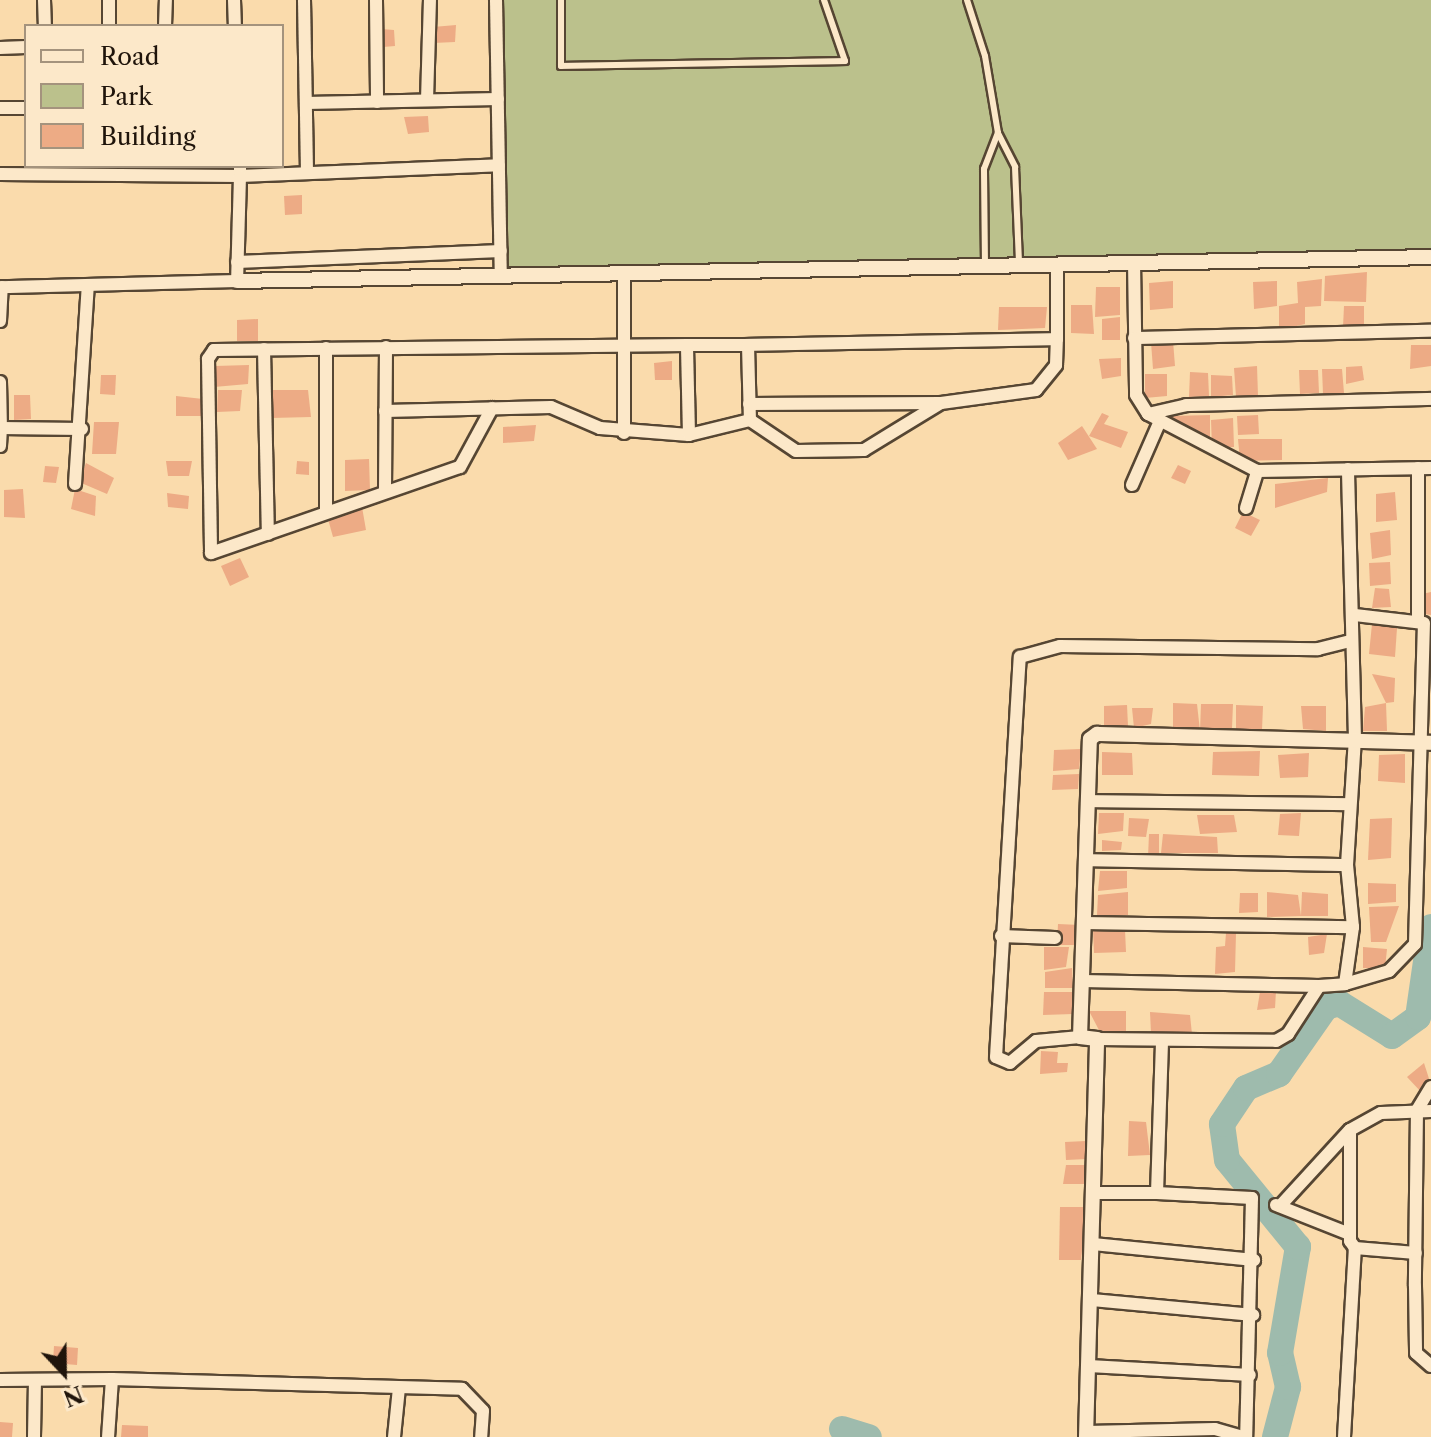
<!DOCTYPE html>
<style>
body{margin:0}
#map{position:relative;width:1431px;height:1437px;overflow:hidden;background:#fadbac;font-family:"Libre Caslon Text",serif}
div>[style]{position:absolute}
.green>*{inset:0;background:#bbc18c}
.river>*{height:26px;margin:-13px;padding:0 13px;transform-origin:13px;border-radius:13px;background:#9ebbad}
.building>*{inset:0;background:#edab85}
.roads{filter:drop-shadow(2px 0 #564633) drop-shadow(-2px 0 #564633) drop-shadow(0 2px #564633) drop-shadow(0 -2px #564633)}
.service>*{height:6px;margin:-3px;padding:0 3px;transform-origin:3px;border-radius:3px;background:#fce8c9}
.minor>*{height:12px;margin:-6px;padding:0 6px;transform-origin:6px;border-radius:6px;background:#fce8c9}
.tertiary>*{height:14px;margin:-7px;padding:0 7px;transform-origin:7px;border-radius:7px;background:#fce8c9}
span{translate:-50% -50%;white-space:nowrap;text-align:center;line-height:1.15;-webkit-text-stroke:6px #fce8c9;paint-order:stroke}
.legend{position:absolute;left:24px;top:24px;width:260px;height:144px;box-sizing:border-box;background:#fce8c9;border:2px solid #a4937d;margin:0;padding:10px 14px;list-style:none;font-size:24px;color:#1f140b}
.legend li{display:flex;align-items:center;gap:16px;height:40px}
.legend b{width:40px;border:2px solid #a4937d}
.north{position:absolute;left:24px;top:1333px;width:80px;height:80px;-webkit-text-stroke:6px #fce8c9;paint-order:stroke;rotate:158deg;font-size:22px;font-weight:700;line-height:32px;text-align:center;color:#1f140b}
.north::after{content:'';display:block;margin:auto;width:28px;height:36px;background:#1f140b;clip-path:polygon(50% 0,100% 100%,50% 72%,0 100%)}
</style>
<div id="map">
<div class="green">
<div style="clip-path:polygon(503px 0,1431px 0,1431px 252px,509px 270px)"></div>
</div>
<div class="river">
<div style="left:842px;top:1429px;width:28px;rotate:17deg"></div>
<div style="left:1275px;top:1437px;width:52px;rotate:-75.4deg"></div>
<div style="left:1288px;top:1387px;width:35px;rotate:-103deg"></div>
<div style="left:1280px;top:1353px;width:108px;rotate:-80.4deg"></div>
<div style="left:1298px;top:1247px;width:112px;rotate:-129.2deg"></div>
<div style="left:1227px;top:1160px;width:36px;rotate:-98deg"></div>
<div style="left:1222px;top:1124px;width:43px;rotate:-56.3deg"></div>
<div style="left:1246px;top:1088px;width:36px;rotate:-23deg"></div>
<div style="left:1279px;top:1074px;width:82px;rotate:-55deg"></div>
<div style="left:1326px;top:1007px;width:14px;rotate:-17deg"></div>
<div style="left:1339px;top:1003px;width:62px;rotate:31.9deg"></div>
<div style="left:1392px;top:1036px;width:32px;rotate:-36deg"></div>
<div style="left:1418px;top:1017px;width:91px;rotate:-81.8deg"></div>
</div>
<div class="building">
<div style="clip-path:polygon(456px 25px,455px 42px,433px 43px,433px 27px)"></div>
<div style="clip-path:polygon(381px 29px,394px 30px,395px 46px,383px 47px)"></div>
<div style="clip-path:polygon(428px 116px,429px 132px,408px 134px,404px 117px)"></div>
<div style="clip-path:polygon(302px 195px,302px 214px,285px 215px,284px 196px)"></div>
<div style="clip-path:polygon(1367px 272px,1366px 302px,1324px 301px,1325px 276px)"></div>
<div style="clip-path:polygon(1322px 279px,1321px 306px,1305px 307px,1305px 324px,1279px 330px,1279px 306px,1298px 303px,1297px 282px)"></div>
<div style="clip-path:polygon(1173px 281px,1173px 308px,1150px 310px,1149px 283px)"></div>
<div style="clip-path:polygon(1277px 281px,1277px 306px,1254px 309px,1253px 282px)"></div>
<div style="clip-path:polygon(1096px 287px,1120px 287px,1120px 315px,1095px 317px)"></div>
<div style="clip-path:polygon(1071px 305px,1092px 305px,1094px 334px,1071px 333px)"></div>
<div style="clip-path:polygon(1344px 306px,1364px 306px,1364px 325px,1343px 327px)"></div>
<div style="clip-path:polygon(999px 307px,1047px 307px,1045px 328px,998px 330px)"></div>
<div style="clip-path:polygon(1120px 317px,1120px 340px,1102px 340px,1102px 319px)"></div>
<div style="clip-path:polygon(258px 319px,258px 341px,237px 341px,237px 320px)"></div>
<div style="clip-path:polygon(1173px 341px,1175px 366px,1153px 369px,1151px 342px)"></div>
<div style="clip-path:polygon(1411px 345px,1431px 345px,1431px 366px,1410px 369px)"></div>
<div style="clip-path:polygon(1121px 358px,1121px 376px,1102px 379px,1099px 359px)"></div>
<div style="clip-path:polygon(672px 361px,672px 380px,655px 380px,654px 363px)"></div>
<div style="clip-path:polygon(249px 365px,248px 384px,214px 387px,215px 366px)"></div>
<div style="clip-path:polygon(1257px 366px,1258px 396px,1236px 397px,1234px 368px)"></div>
<div style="clip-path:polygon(1362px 366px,1364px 380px,1346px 384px,1346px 367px)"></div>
<div style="clip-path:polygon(1322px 369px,1342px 369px,1344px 393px,1323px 394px)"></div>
<div style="clip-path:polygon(1299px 370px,1318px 370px,1319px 393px,1300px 394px)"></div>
<div style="clip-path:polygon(1190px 372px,1208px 373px,1209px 396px,1189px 397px)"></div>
<div style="clip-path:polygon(1145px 374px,1167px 374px,1167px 396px,1145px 398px)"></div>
<div style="clip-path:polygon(101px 375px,116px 375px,115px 395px,100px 394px)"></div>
<div style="clip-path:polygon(1211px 375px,1232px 376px,1233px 395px,1211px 397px)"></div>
<div style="clip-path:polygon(218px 390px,242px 390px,240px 411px,217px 412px)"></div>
<div style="clip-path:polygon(269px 390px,308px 390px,311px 417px,271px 418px)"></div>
<div style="clip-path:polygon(14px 395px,30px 395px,31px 419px,14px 420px)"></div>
<div style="clip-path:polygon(176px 396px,203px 399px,204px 416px,176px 416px)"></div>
<div style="clip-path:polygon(1102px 413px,1109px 416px,1104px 424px,1128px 432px,1121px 448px,1089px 436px)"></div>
<div style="clip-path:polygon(1210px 415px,1210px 441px,1173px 427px,1172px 416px)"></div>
<div style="clip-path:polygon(1258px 415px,1259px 434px,1238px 435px,1237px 416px)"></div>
<div style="clip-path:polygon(1233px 418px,1234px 447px,1212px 447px,1211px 420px)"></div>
<div style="clip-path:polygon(94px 422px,119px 422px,116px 454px,92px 454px)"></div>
<div style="clip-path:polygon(536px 425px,534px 441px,503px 443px,503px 427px)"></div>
<div style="clip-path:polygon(1082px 426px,1097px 449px,1068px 460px,1058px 443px)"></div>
<div style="clip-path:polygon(1238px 439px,1282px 439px,1282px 460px,1240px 461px)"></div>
<div style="clip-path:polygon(369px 459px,370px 490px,345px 491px,345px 460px)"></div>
<div style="clip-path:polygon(166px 461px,192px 461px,189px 476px,168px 476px)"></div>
<div style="clip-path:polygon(297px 461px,309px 462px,309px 475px,296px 474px)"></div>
<div style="clip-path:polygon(86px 463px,114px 478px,107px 494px,79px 482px)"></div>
<div style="clip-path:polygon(1178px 465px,1191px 471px,1185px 484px,1171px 478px)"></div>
<div style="clip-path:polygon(45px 466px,59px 467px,56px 483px,43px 482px)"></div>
<div style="clip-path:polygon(1328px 478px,1327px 492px,1275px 508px,1275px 484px)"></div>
<div style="clip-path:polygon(23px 489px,25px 518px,4px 517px,4px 490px)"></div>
<div style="clip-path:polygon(75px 489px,96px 496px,95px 516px,71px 509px)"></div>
<div style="clip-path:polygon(1395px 492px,1397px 520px,1376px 522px,1376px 494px)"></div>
<div style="clip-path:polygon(167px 493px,189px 496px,188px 509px,168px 507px)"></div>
<div style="clip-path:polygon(362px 507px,366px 530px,333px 537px,328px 519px)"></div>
<div style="clip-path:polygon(1243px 512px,1260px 520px,1251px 536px,1235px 528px)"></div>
<div style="clip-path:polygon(1390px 530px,1391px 555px,1372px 559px,1370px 533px)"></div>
<div style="clip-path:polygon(240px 558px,249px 577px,230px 586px,221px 566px)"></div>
<div style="clip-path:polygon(1390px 562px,1391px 584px,1370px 586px,1369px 563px)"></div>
<div style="clip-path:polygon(1375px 588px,1389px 589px,1391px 607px,1372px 608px)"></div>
<div style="clip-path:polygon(1431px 592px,1431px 615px,1425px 614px,1422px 594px)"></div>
<div style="clip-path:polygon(1372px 624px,1397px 628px,1395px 657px,1369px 654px)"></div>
<div style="clip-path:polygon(1372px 674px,1395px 678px,1394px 702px,1386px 703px)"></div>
<div style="clip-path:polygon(1173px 703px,1197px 704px,1200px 731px,1173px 731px)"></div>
<div style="clip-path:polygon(1386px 703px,1387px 731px,1363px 731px,1365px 707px)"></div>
<div style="clip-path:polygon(1201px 704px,1233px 704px,1232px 728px,1200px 731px)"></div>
<div style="clip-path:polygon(1127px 705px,1128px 726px,1104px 726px,1104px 706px)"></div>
<div style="clip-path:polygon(1236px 705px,1263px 706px,1262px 730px,1236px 731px)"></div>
<div style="clip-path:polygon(1301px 706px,1326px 706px,1326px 731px,1303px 729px)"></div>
<div style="clip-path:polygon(1132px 708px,1153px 708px,1151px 724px,1134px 728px)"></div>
<div style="clip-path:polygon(1081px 749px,1079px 769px,1053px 771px,1054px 750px)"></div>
<div style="clip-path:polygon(1260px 751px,1259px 776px,1212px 775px,1213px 752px)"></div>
<div style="clip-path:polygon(1102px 752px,1132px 753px,1133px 775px,1102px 775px)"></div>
<div style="clip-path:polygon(1309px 753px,1308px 777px,1280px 778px,1278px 755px)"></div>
<div style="clip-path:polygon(1405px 754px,1405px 783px,1378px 781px,1379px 755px)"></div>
<div style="clip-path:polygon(1079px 774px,1078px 789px,1052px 790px,1053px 775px)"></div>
<div style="clip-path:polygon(1099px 813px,1124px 813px,1123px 831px,1098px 834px)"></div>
<div style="clip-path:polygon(1301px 813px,1299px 836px,1278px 835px,1280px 814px)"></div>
<div style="clip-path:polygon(1197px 815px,1234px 815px,1237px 832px,1200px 834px)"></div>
<div style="clip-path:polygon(1129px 818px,1149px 819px,1146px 837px,1128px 836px)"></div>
<div style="clip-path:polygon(1392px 818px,1391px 858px,1368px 860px,1370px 819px)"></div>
<div style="clip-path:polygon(1149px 834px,1159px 834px,1159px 856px,1148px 857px)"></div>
<div style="clip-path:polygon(1163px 834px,1217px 837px,1218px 853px,1161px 853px)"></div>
<div style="clip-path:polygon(1102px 840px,1122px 842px,1121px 850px,1102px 851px)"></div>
<div style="clip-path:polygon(1100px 871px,1127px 871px,1127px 888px,1098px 891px)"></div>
<div style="clip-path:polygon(1368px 883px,1396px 884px,1396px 902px,1368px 904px)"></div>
<div style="clip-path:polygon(1128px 892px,1128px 915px,1097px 915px,1098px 895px)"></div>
<div style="clip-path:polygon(1267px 892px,1298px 895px,1301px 916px,1267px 917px)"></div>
<div style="clip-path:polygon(1302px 892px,1328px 894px,1328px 916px,1301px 916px)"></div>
<div style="clip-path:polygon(1240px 893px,1258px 893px,1258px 912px,1239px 913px)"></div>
<div style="clip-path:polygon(1399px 906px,1386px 942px,1371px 942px,1369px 907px)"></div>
<div style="clip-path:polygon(1058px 924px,1080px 925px,1078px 945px,1057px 945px)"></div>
<div style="clip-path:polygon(1093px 929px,1125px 930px,1126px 952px,1094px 953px)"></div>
<div style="clip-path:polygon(1226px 933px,1236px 933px,1235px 972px,1215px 974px,1216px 947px,1225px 946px)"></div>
<div style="clip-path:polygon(1327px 934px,1324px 953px,1309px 955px,1308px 937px)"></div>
<div style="clip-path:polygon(1044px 947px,1069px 947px,1066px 967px,1044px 970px)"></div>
<div style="clip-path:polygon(1363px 947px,1387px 949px,1385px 968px,1363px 968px)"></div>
<div style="clip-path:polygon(1072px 968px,1073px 988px,1045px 988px,1045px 972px)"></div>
<div style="clip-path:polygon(1276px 991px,1275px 1008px,1257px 1010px,1260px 992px)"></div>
<div style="clip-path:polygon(1044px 992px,1073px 992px,1073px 1014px,1043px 1015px)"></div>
<div style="clip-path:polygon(1089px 1011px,1126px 1011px,1126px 1034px,1100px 1032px)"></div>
<div style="clip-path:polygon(1150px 1012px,1190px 1015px,1192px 1034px,1151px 1033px)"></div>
<div style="clip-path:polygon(1041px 1051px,1058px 1052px,1057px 1063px,1068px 1063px,1067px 1072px,1040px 1074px)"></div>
<div style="clip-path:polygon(1424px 1063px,1431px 1085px,1422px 1093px,1407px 1077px)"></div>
<div style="clip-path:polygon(1129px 1121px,1146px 1122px,1150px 1155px,1128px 1156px)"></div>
<div style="clip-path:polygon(1086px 1141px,1087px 1159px,1066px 1160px,1065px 1142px)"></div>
<div style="clip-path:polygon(1066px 1165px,1090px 1165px,1085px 1184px,1063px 1184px)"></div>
<div style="clip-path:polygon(1060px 1207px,1087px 1207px,1081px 1260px,1059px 1260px)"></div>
<div style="clip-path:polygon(54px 1346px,78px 1348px,77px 1365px,53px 1363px)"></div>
<div style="clip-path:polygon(0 1422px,13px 1423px,12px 1437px,0 1437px)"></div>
<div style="clip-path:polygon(122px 1425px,148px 1426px,148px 1437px,121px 1437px)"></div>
</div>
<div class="roads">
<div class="service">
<div style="left:561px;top:0;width:66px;rotate:90deg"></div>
<div style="left:561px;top:66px;width:284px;rotate:-1deg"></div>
<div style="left:845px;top:61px;width:65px;rotate:-109deg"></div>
<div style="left:967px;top:0;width:59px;rotate:72.2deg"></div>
<div style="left:985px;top:56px;width:78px;rotate:80.4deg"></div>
<div style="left:998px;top:133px;width:38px;rotate:63deg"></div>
<div style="left:1015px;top:167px;width:97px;rotate:87.6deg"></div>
<div style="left:985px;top:266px;width:97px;rotate:-90.6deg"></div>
<div style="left:984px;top:169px;width:39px;rotate:-69deg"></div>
</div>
<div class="minor">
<div style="left:44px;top:0;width:26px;rotate:88deg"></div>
<div style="left:109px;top:0;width:26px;rotate:90deg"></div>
<div style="left:234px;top:0;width:26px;rotate:88deg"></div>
<div style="left:304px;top:0;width:173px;rotate:89deg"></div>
<div style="left:376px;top:0;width:102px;rotate:89.4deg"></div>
<div style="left:496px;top:0;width:274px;rotate:89deg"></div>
<div style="left:165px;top:26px;width:26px;rotate:-88deg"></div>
<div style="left:0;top:48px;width:26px;rotate:-2deg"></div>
<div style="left:427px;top:100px;width:100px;rotate:-88.3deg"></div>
<div style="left:306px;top:103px;width:192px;rotate:-1.2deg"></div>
<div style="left:0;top:108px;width:26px"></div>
<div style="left:240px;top:166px;width:10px;rotate:90deg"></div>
<div style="left:240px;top:176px;width:259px;rotate:-2.4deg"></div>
<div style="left:0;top:174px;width:240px;rotate:0.5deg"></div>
<div style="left:240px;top:176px;width:105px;rotate:91.6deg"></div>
<div style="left:237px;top:281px;width:237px;rotate:178.5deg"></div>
<div style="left:237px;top:262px;width:264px;rotate:-2.4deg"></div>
<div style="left:1134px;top:262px;width:133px;rotate:89.1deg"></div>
<div style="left:1136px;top:395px;width:22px;rotate:58deg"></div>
<div style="left:1148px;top:414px;width:39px;rotate:-13deg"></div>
<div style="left:1186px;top:405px;width:245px;rotate:-1.4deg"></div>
<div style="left:624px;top:272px;width:161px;rotate:90deg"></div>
<div style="left:0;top:321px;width:34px;rotate:-87deg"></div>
<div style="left:1134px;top:338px;width:297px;rotate:-1.4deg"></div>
<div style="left:687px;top:345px;width:61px"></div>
<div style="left:748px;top:345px;width:75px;rotate:88.5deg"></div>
<div style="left:750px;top:420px;width:63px;rotate:166.2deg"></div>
<div style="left:748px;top:345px;width:309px;rotate:-1.1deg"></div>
<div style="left:1057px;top:339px;width:75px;rotate:-90deg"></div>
<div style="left:264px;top:349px;width:185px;rotate:88.8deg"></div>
<div style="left:0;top:382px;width:46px;rotate:88.8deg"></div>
<div style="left:1px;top:428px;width:81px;rotate:0.7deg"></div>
<div style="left:749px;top:404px;width:192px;rotate:-0.3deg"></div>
<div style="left:941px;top:403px;width:96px;rotate:-7.8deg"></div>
<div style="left:1036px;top:390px;width:32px;rotate:-51deg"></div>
<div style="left:1056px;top:365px;width:26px;rotate:-88deg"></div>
<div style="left:385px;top:411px;width:166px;rotate:-1.4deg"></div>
<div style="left:551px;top:407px;width:53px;rotate:23.2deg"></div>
<div style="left:600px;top:428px;width:89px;rotate:4.5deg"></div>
<div style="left:689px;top:435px;width:90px;rotate:-91.3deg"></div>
<div style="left:687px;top:345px;width:473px;rotate:179.4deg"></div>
<div style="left:214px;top:350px;width:11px;rotate:124deg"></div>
<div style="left:208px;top:359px;width:194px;rotate:89.1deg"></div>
<div style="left:211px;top:553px;width:263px;rotate:-19.1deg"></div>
<div style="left:460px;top:467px;width:67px;rotate:-61.5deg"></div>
<div style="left:1148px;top:414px;width:123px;rotate:27.6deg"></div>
<div style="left:1257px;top:471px;width:174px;rotate:-1deg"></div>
<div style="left:750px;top:420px;width:55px;rotate:34deg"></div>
<div style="left:796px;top:451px;width:68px;rotate:-0.8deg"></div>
<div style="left:864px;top:450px;width:88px;rotate:-31.5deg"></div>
<div style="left:0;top:446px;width:18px;rotate:-87deg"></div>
<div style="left:1418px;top:468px;width:154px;rotate:90deg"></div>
<div style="left:75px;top:484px;width:199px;rotate:-86.3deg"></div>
<div style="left:1132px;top:485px;width:70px;rotate:-66.4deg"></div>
<div style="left:385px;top:491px;width:144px;rotate:-89.6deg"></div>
<div style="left:1246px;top:508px;width:39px;rotate:-73deg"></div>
<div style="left:326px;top:511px;width:163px;rotate:-90deg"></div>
<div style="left:1355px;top:615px;width:69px;rotate:6.6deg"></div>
<div style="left:1087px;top:801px;width:261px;rotate:0.7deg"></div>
<div style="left:1085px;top:860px;width:262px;rotate:1.1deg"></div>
<div style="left:1084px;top:923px;width:269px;rotate:0.9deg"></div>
<div style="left:1001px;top:936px;width:54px;rotate:2.1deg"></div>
<div style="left:1083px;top:981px;width:236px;rotate:1.2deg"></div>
<div style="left:1345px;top:984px;width:46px;rotate:-16.5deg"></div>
<div style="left:1389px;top:971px;width:37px;rotate:-46deg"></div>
<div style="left:1415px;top:944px;width:321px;rotate:-88.4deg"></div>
<div style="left:1080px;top:1037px;width:44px;rotate:174.8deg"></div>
<div style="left:1036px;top:1041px;width:34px;rotate:140deg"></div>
<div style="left:1010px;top:1063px;width:15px;rotate:-157deg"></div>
<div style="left:996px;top:1057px;width:401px;rotate:-86.6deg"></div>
<div style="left:1020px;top:657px;width:41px;rotate:-15.4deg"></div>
<div style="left:1060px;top:646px;width:258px;rotate:0.7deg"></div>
<div style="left:1318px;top:649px;width:32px;rotate:-14deg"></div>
<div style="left:1097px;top:1039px;width:179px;rotate:0.6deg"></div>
<div style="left:1276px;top:1041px;width:14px;rotate:-30deg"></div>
<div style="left:1288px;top:1034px;width:57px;rotate:-57.1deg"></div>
<div style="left:1319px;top:986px;width:26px;rotate:-4deg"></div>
<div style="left:1345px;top:984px;width:58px;rotate:-82deg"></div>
<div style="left:1353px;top:927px;width:62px;rotate:-95.5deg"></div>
<div style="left:1347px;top:865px;width:126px;rotate:-86.4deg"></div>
<div style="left:1355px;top:739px;width:270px;rotate:-91.5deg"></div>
<div style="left:1431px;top:1087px;width:27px;rotate:121deg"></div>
<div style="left:1417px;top:1110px;width:176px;rotate:90.7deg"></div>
<div style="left:1415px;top:1286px;width:67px;rotate:89.1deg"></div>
<div style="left:1416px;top:1353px;width:20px;rotate:41deg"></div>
<div style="left:1350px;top:1130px;width:111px;rotate:90deg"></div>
<div style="left:1350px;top:1241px;width:9px;rotate:54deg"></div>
<div style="left:1355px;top:1248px;width:61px;rotate:4.7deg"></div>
<div style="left:1095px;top:1193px;width:62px"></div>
<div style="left:1157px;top:1193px;width:153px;rotate:-88.1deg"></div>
<div style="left:1157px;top:1193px;width:95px;rotate:3deg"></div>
<div style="left:1252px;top:1198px;width:239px;rotate:91.4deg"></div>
<div style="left:1276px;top:1205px;width:76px;rotate:21.5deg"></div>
<div style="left:1280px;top:1206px;width:103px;rotate:-47.4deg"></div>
<div style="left:1350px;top:1130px;width:35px;rotate:-29deg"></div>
<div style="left:1381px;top:1113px;width:50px;rotate:-2.3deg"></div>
<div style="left:1093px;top:1244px;width:162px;rotate:5.7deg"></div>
<div style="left:1092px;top:1300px;width:162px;rotate:5.3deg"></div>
<div style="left:1089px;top:1366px;width:161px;rotate:3.2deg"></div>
<div style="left:112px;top:1379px;width:350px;rotate:1.6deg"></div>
<div style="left:462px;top:1389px;width:30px;rotate:46deg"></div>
<div style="left:483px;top:1411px;width:26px;rotate:94deg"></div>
<div style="left:0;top:1380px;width:112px;rotate:-0.5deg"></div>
<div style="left:112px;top:1379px;width:58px;rotate:93.9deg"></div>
<div style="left:1087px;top:1432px;width:128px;rotate:-1.3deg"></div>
<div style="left:1215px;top:1429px;width:29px;rotate:16deg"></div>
<div style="left:34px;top:1437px;width:56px;rotate:-89deg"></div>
<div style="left:394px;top:1437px;width:49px;rotate:-84.2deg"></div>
<div style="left:1344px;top:1437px;width:189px;rotate:-86.7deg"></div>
</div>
<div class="tertiary">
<div style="left:237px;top:281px;width:1194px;rotate:-1.15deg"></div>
<div style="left:1086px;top:1437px;width:398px;rotate:-88.4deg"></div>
<div style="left:1097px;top:1039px;width:17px;rotate:-173deg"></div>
<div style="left:1080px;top:1037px;width:298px;rotate:-88.1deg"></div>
<div style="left:1090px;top:739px;width:9px;rotate:-36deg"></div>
<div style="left:1097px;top:734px;width:334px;rotate:1.5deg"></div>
</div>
</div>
<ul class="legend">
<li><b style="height:10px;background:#fce8c9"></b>Road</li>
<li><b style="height:22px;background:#bbc18c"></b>Park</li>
<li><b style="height:22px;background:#edab85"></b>Building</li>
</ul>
<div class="north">N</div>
</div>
